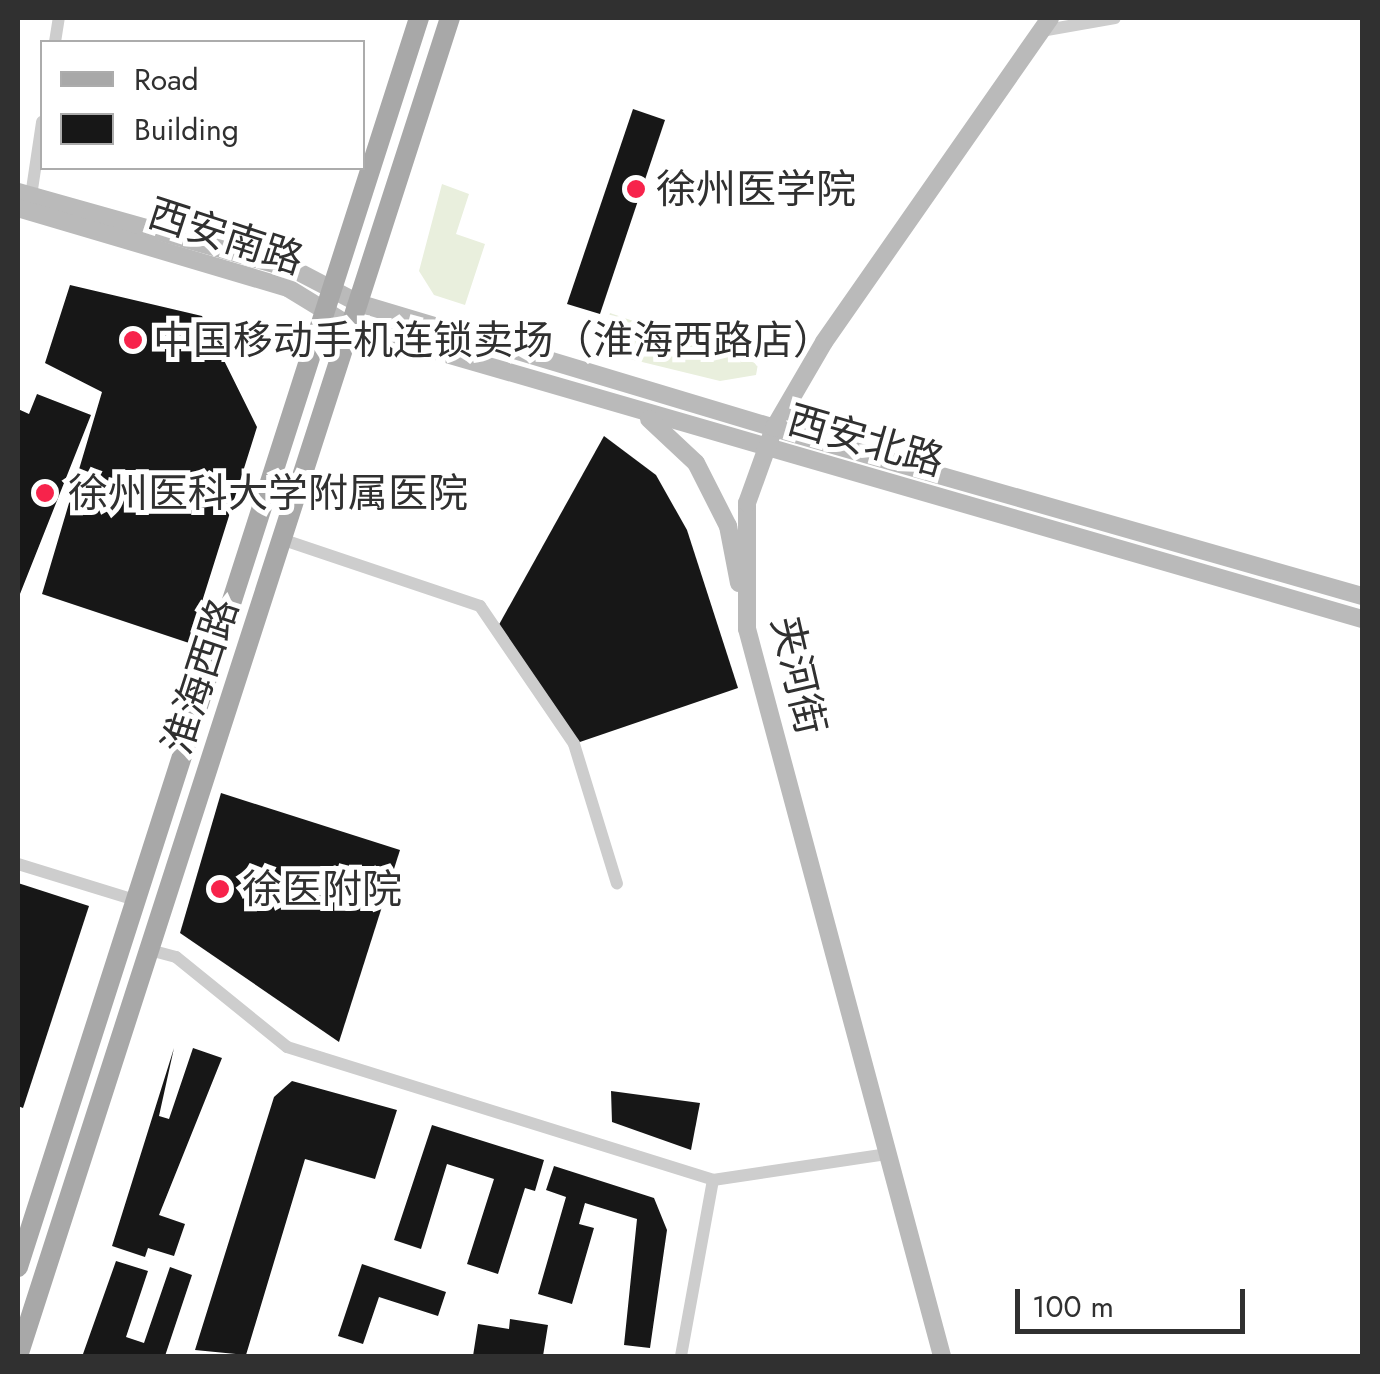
<!DOCTYPE html>
<meta charset="utf-8">
<style>
body{margin:0}
#map{position:relative;width:1380px;height:1374px;overflow:hidden;background:#fff;font-family:Jost,"Noto Sans SC",sans-serif}
div>[style]{position:absolute}
.green>*{inset:0;background:#e9efdd}
.building>*{inset:0;background:#171717}
.street>*{height:12px;margin:-6px;padding:0 6px;transform-origin:6px;border-radius:6px;background:#cdcdcd}
.secondary>*{height:18px;margin:-9px;padding:0 9px;transform-origin:9px;border-radius:9px;background:#bababa}
.primary>*{height:20px;margin:-10px;padding:0 10px;transform-origin:10px;border-radius:10px;background:#a8a8a8}
.dots>*{width:28px;height:28px;translate:-50% -50%;box-sizing:border-box;border:5px solid #fff;border-radius:50%}
span{translate:-50% -50%;white-space:nowrap;text-align:center;line-height:1.15;-webkit-text-stroke:10px #fff;paint-order:stroke}
.poi-label{font-size:40px;color:#303030}
.left{translate:0 -50%;text-align:left}
.street-label{font-size:40px;color:#303030}
.frame{position:absolute;inset:0;border:20px solid #303030;pointer-events:none}
.legend{position:absolute;left:40px;top:40px;width:325px;height:130px;box-sizing:border-box;background:#fff;border:2px solid #acacac;margin:0;padding:12px 18px;list-style:none;font-size:30px;color:#303030}
.legend li{display:flex;align-items:center;gap:20px;height:50px}
.legend b{width:50px;border:2px solid #acacac}
.scale{position:absolute;left:1015px;top:1289px;width:230px;height:45px;box-sizing:border-box;border:5px solid #303030;border-top:0;padding-left:12px;font-size:30px;line-height:35px;white-space:nowrap;color:#303030;-webkit-text-stroke:8px #fff;paint-order:stroke}
</style>
<div id="map">
<div class="green">
<div style="clip-path:polygon(442px 184px,469px 194px,456px 234px,485px 244px,465px 305px,434px 295px,419px 271px)"></div>
<div style="clip-path:polygon(610px 313px,758px 364px,756px 375px,720px 381px,597px 351px)"></div>
</div>
<div class="building">
<div style="clip-path:polygon(633px 109px,665px 120px,600px 314px,567px 304px)"></div>
<div style="clip-path:polygon(70px 285px,202px 316px,257px 427px,189px 643px,42px 594px,102px 392px,45px 363px)"></div>
<div style="clip-path:polygon(37px 394px,91px 415px,18px 599px,18px 409px,29px 414px)"></div>
<div style="clip-path:polygon(604px 436px,656px 475px,687px 530px,738px 688px,574px 744px,496px 630px)"></div>
<div style="clip-path:polygon(221px 793px,400px 850px,339px 1042px,180px 933px)"></div>
<div style="clip-path:polygon(18px 883px,89px 906px,23px 1108px,18px 1106px)"></div>
<div style="clip-path:polygon(174px 1048px,159px 1116px,169px 1119px,193px 1048px,222px 1058px,159px 1215px,185px 1224px,174px 1256px,148px 1248px,145px 1257px,112px 1246px)"></div>
<div style="clip-path:polygon(292px 1081px,397px 1110px,375px 1179px,305px 1159px,246px 1355px,195px 1350px,274px 1097px)"></div>
<div style="clip-path:polygon(611px 1091px,700px 1103px,691px 1150px,612px 1122px)"></div>
<div style="clip-path:polygon(432px 1125px,544px 1160px,535px 1191px,525px 1188px,498px 1274px,467px 1264px,494px 1179px,447px 1164px,421px 1249px,394px 1240px)"></div>
<div style="clip-path:polygon(554px 1166px,654px 1198px,667px 1230px,650px 1348px,624px 1345px,637px 1219px,585px 1203px,579px 1224px,594px 1228px,572px 1304px,538px 1294px,566px 1197px,546px 1190px)"></div>
<div style="clip-path:polygon(116px 1261px,148px 1271px,126px 1337px,144px 1343px,170px 1267px,192px 1275px,165px 1356px,83px 1354px)"></div>
<div style="clip-path:polygon(362px 1264px,446px 1292px,438px 1316px,379px 1297px,363px 1344px,338px 1336px)"></div>
<div style="clip-path:polygon(510px 1319px,548px 1325px,543px 1356px,473px 1356px,478px 1324px,509px 1329px)"></div>
</div>
<div class="street">
<div style="left:1041px;top:31px;width:75px;rotate:-10deg"></div>
<div style="left:55px;top:42px;width:24px;rotate:-81deg"></div>
<div style="left:31px;top:196px;width:75px;rotate:-81.5deg"></div>
<div style="left:281px;top:539px;width:210px;rotate:18.6deg"></div>
<div style="left:480px;top:606px;width:167px;rotate:55.7deg"></div>
<div style="left:574px;top:744px;width:146px;rotate:72.9deg"></div>
<div style="left:18px;top:864px;width:122px;rotate:17.1deg"></div>
<div style="left:146px;top:949px;width:31px;rotate:15deg"></div>
<div style="left:176px;top:957px;width:143px;rotate:39deg"></div>
<div style="left:287px;top:1047px;width:446px;rotate:17.3deg"></div>
<div style="left:713px;top:1180px;width:177px;rotate:-8.5deg"></div>
<div style="left:681px;top:1356px;width:179px;rotate:-79.7deg"></div>
</div>
<div class="secondary">
<div style="left:18px;top:192px;width:288px;rotate:15.7deg"></div>
<div style="left:295px;top:270px;width:71px;rotate:27.6deg"></div>
<div style="left:358px;top:303px;width:434px;rotate:16.7deg"></div>
<div style="left:774px;top:428px;width:612px;rotate:15.95deg"></div>
<div style="left:18px;top:208px;width:282px;rotate:16.5deg"></div>
<div style="left:288px;top:288px;width:73px;rotate:31.5deg"></div>
<div style="left:350px;top:326px;width:1054px;rotate:16.15deg"></div>
<div style="left:649px;top:419px;width:64px;rotate:43.1deg"></div>
<div style="left:696px;top:463px;width:71px;rotate:63.1deg"></div>
<div style="left:728px;top:526px;width:58px;rotate:79.1deg"></div>
<div style="left:942px;top:1356px;width:753px;rotate:-105.01deg"></div>
<div style="left:747px;top:629px;width:126px;rotate:-90deg"></div>
<div style="left:747px;top:503px;width:80px;rotate:-70.2deg"></div>
<div style="left:774px;top:428px;width:99px;rotate:-59.8deg"></div>
<div style="left:824px;top:342px;width:395px;rotate:-55.1deg"></div>
</div>
<div class="primary">
<div style="left:18px;top:1267px;width:1312px;rotate:-72.2deg"></div>
<div style="left:18px;top:1356px;width:1406px;rotate:-72.11deg"></div>
</div>
<div class="dots">
<div style="left:636px;top:189px;background:#f7234b"></div>
<div style="left:133px;top:340px;background:#f7234b"></div>
<div style="left:45px;top:493px;background:#f7234b"></div>
<div style="left:220px;top:889px;background:#f7234b"></div>
</div>
<div class="poi-label">
<span class="left" style="left:656px;top:189px">徐州医学院</span>
<span class="left" style="left:153px;top:340px">中国移动手机连锁卖场（淮海西路店）</span>
<span class="left" style="left:68px;top:493px">徐州医科大学附属医院</span>
<span class="left" style="left:242px;top:889px">徐医附院</span>
</div>
<div class="street-label">
<span style="left:226px;top:236px;rotate:18deg">西安南路</span>
<span style="left:866px;top:440px;rotate:16deg">西安北路</span>
<span style="left:799px;top:675px;rotate:77deg">夹河街</span>
<span style="left:200px;top:676px;rotate:-72deg">淮海西路</span>
</div>
<div class="frame"></div>
<ul class="legend">
<li><b style="height:12px;background:#a8a8a8"></b>Road</li>
<li><b style="height:28px;background:#171717"></b>Building</li>
</ul>
<div class="scale">100 m</div>
</div>
